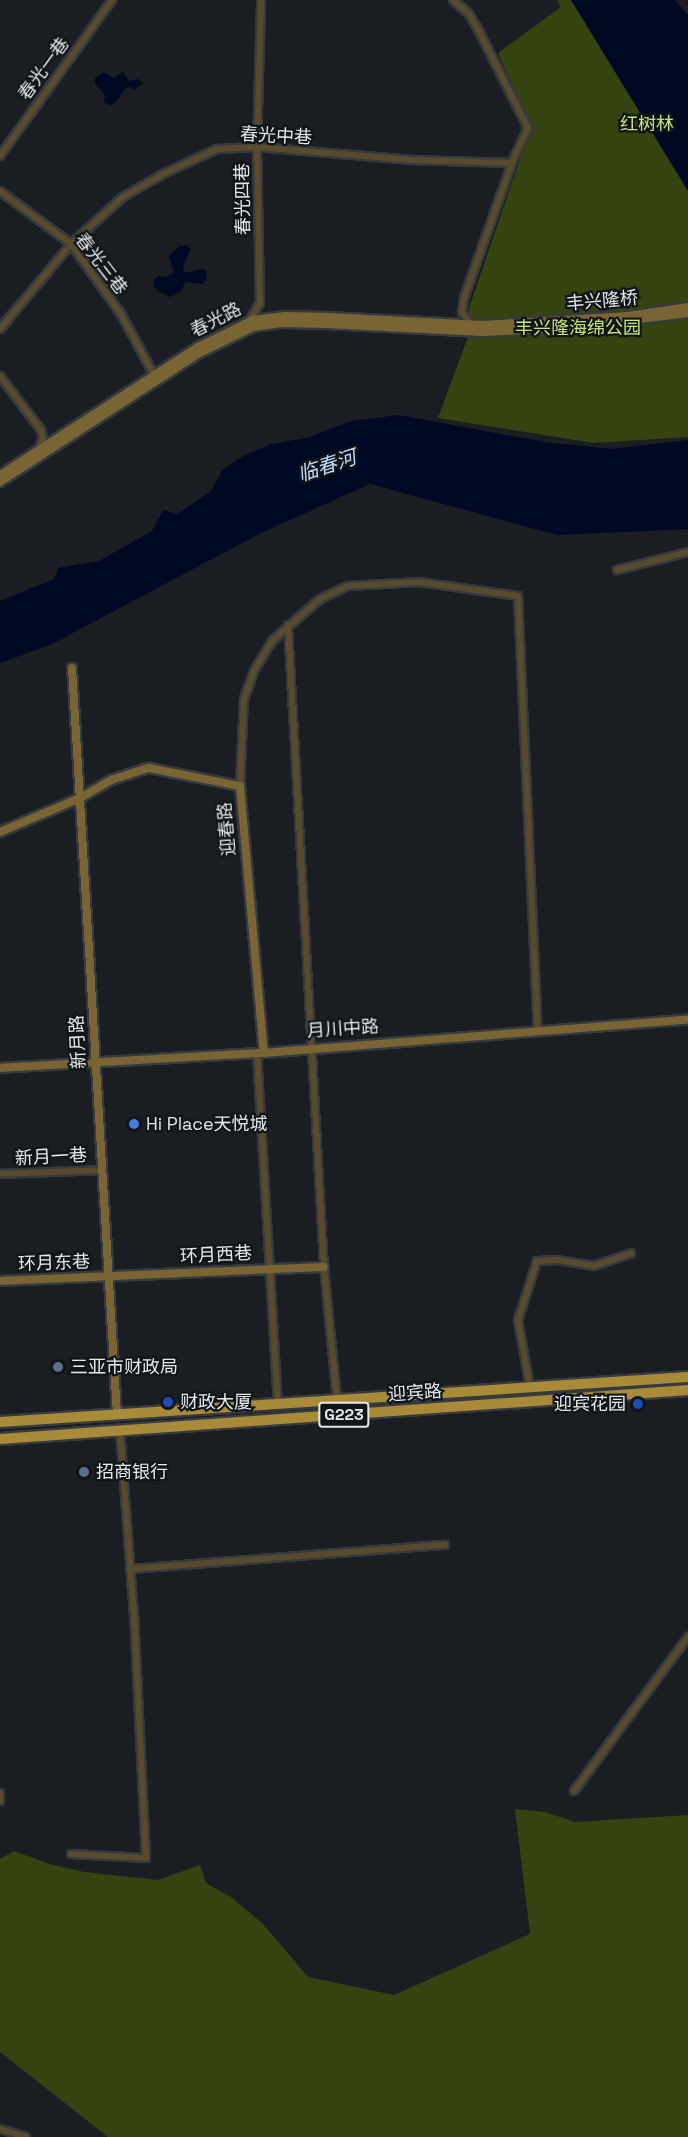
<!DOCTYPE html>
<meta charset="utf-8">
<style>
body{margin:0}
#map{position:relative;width:688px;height:2137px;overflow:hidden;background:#1a1e22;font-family:"Space Grotesk","Noto Sans SC",sans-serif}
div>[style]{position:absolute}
.green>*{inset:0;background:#354311}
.water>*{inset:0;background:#000823}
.roads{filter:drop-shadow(2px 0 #363a3e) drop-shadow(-2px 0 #363a3e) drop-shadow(0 2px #363a3e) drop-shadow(0 -2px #363a3e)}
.street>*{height:6px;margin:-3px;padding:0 3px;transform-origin:3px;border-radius:3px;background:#584b2d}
.secondary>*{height:8px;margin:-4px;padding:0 4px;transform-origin:4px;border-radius:4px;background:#786533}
.highway>*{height:10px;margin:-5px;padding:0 5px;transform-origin:5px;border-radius:5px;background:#a98a38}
.dots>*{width:16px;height:16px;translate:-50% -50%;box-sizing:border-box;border:3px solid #111519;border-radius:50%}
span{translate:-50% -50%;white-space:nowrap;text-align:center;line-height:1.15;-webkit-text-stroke:4.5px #111519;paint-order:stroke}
.shield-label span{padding:2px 4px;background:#111519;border:2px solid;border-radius:4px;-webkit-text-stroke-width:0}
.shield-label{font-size:16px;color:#e5e8eb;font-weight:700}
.street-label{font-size:18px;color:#e5e8eb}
.park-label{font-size:18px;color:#c4e57d}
.poi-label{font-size:18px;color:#e5e8eb}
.left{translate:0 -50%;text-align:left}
.right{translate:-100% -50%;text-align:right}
.water-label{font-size:20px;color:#bed8f9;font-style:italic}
</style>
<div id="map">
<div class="green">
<div style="clip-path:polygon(557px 0,577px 0,688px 175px,688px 437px,594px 443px,438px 418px,468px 337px,469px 308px,531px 127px,498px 53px,561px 7px)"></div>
<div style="clip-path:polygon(515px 1809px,545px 1812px,575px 1822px,688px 1815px,688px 2137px,108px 2137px,0 2052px,0 1859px,14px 1851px,49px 1864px,84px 1872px,158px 1880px,200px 1865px,206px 1883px,231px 1897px,263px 1924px,308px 1977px,394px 1995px,530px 1934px)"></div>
</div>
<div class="water">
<div style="clip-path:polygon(571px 0,675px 0,688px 15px,688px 191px)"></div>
<div style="clip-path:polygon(104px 72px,114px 78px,123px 72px,129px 81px,138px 79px,144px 83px,134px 90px,130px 87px,126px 88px,114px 104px,109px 105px,104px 102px,105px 95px,95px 84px,95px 78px)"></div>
<div style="clip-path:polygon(187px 245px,191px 249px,183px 266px,185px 273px,202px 269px,206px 270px,207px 278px,203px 284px,186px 282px,180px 292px,170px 297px,159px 292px,154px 286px,154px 280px,158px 276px,167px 277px,174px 272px,169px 256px,179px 246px)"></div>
<div style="clip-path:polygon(399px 415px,544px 442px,611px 449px,688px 440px,688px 529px,557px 535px,370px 484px,261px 533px,50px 645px,0 663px,0 601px,54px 579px,58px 568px,99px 561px,152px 531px,163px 510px,177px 514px,211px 491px,223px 469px,245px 455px,272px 444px,310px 437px,351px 421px)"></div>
</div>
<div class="roads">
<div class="street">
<div style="left:453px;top:0;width:21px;rotate:41deg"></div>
<div style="left:469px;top:14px;width:20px;rotate:60deg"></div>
<div style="left:479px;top:31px;width:109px;rotate:63.2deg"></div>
<div style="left:528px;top:128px;width:38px;rotate:115deg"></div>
<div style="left:512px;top:163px;width:143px;rotate:109.6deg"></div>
<div style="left:464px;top:298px;width:14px;rotate:98deg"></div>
<div style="left:462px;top:312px;width:16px;rotate:55deg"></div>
<div style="left:0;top:156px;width:192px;rotate:-54.3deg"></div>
<div style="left:0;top:191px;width:89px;rotate:36.7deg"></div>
<div style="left:71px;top:244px;width:86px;rotate:54.5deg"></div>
<div style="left:121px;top:314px;width:69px;rotate:61.6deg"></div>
<div style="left:250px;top:320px;width:20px;rotate:-60deg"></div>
<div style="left:260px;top:303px;width:156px;rotate:-91.1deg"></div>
<div style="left:257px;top:147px;width:147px;rotate:-88.4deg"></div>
<div style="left:0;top:329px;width:111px;rotate:-50.1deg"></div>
<div style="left:71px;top:244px;width:70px;rotate:-42.1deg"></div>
<div style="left:123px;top:197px;width:46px;rotate:-29.9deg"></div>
<div style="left:163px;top:174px;width:60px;rotate:-24.8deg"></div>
<div style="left:217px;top:149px;width:40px;rotate:-2.9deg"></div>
<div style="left:257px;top:147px;width:156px;rotate:4.8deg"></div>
<div style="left:412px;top:160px;width:100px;rotate:1.7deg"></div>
<div style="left:0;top:376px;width:68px;rotate:52.8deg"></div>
<div style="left:41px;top:430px;width:7px;rotate:74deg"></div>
<div style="left:43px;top:437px;width:13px;rotate:108deg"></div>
<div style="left:617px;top:570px;width:73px;rotate:-14.2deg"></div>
<div style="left:288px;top:625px;width:643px;rotate:86.79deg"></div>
<div style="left:324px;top:1267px;width:134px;rotate:84.4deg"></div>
<div style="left:240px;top:786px;width:87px;rotate:-87.4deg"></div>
<div style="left:244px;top:699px;width:30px;rotate:-70deg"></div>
<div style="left:254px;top:671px;width:35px;rotate:-59deg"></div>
<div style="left:272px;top:641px;width:64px;rotate:-41.2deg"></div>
<div style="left:320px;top:599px;width:31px;rotate:-25deg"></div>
<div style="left:348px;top:586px;width:71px;rotate:-3.2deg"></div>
<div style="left:419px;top:582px;width:100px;rotate:8deg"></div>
<div style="left:518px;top:596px;width:435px;rotate:87.4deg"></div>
<div style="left:257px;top:1053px;width:352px;rotate:86.6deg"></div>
<div style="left:0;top:1174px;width:103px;rotate:-2.2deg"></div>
<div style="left:530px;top:1387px;width:68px;rotate:-100.2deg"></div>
<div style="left:518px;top:1320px;width:62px;rotate:-72.1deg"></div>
<div style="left:537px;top:1261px;width:20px;rotate:-3deg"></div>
<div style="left:557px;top:1260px;width:37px;rotate:9deg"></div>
<div style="left:594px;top:1266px;width:39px;rotate:-19deg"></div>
<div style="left:130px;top:1569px;width:316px;rotate:-4.4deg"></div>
<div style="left:574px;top:1791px;width:192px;rotate:-53.5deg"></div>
<div style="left:0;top:1793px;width:8px;rotate:90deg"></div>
<div style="left:71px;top:1854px;width:75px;rotate:3.1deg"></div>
<div style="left:146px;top:1858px;width:242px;rotate:-92.8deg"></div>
<div style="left:134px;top:1616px;width:186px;rotate:-94.3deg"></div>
<div style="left:0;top:2129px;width:27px;rotate:17deg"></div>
</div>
<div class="secondary">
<div style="left:0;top:475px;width:236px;rotate:-32.9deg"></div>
<div style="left:198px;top:347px;width:61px;rotate:-26.1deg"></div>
<div style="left:253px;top:320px;width:31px;rotate:-7deg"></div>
<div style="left:284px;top:316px;width:44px;rotate:1.3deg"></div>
<div style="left:328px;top:317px;width:155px;rotate:3deg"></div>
<div style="left:483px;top:325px;width:145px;rotate:-3.6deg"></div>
<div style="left:628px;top:316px;width:61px;rotate:-8.5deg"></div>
<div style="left:0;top:482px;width:236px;rotate:-32.9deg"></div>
<div style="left:198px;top:354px;width:61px;rotate:-26.1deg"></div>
<div style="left:253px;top:327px;width:30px;rotate:-8deg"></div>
<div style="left:283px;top:323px;width:44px;rotate:1.3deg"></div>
<div style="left:327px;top:324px;width:156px;rotate:2.9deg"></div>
<div style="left:483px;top:332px;width:84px;rotate:-2.7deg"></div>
<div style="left:567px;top:328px;width:122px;rotate:-7.1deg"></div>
<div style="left:72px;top:668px;width:747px;rotate:86.55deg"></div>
<div style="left:0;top:832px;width:87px;rotate:-23deg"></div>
<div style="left:80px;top:798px;width:36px;rotate:-30deg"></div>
<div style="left:111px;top:780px;width:40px;rotate:-18deg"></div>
<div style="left:149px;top:768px;width:93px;rotate:11.2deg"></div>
<div style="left:240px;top:786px;width:268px;rotate:84.9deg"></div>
<div style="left:0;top:1068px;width:264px;rotate:-3.3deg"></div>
<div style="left:264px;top:1053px;width:425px;rotate:-4.5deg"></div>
<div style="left:0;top:1281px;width:324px;rotate:-2.5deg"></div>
</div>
<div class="highway">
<div style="left:0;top:1422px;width:689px;rotate:-3.74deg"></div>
<div style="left:0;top:1439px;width:690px;rotate:-4.07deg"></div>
</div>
</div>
<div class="dots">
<div style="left:134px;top:1124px;background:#3f7fe0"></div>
<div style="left:58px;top:1367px;background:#5c6f8a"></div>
<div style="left:168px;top:1402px;background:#1a4fb4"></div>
<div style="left:638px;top:1404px;background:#1a4fb4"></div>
<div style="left:84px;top:1472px;background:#5c6f8a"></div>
</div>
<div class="shield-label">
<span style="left:344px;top:1415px">G223</span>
</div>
<div class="street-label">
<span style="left:44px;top:69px;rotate:-54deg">春光一巷</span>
<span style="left:276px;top:136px;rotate:3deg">春光中巷</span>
<span style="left:243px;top:199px;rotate:-91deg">春光四巷</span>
<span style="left:101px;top:264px;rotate:52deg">春光三巷</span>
<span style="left:602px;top:301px;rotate:-5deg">丰兴隆桥</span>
<span style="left:216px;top:320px;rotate:-27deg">春光路</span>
<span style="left:227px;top:829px;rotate:-95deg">迎春路</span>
<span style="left:343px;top:1029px;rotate:-4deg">月川中路</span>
<span style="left:78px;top:1042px;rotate:-93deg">新月路</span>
<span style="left:51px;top:1157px;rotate:-3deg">新月一巷</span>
<span style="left:216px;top:1255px;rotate:-3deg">环月西巷</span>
<span style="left:54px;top:1263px;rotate:-2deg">环月东巷</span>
<span style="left:415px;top:1393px;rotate:-4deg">迎宾路</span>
</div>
<div class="park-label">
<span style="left:647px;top:124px">红树林</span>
<span style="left:578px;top:328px">丰兴隆海绵公园</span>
</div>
<div class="poi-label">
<span class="left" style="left:146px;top:1124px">Hi Place天悦城</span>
<span class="left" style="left:70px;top:1367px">三亚市财政局</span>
<span class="left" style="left:180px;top:1402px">财政大厦</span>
<span class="right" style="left:626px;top:1404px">迎宾花园</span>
<span class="left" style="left:96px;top:1472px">招商银行</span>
</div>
<div class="water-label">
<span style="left:327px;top:466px;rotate:-18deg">临春河</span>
</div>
</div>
